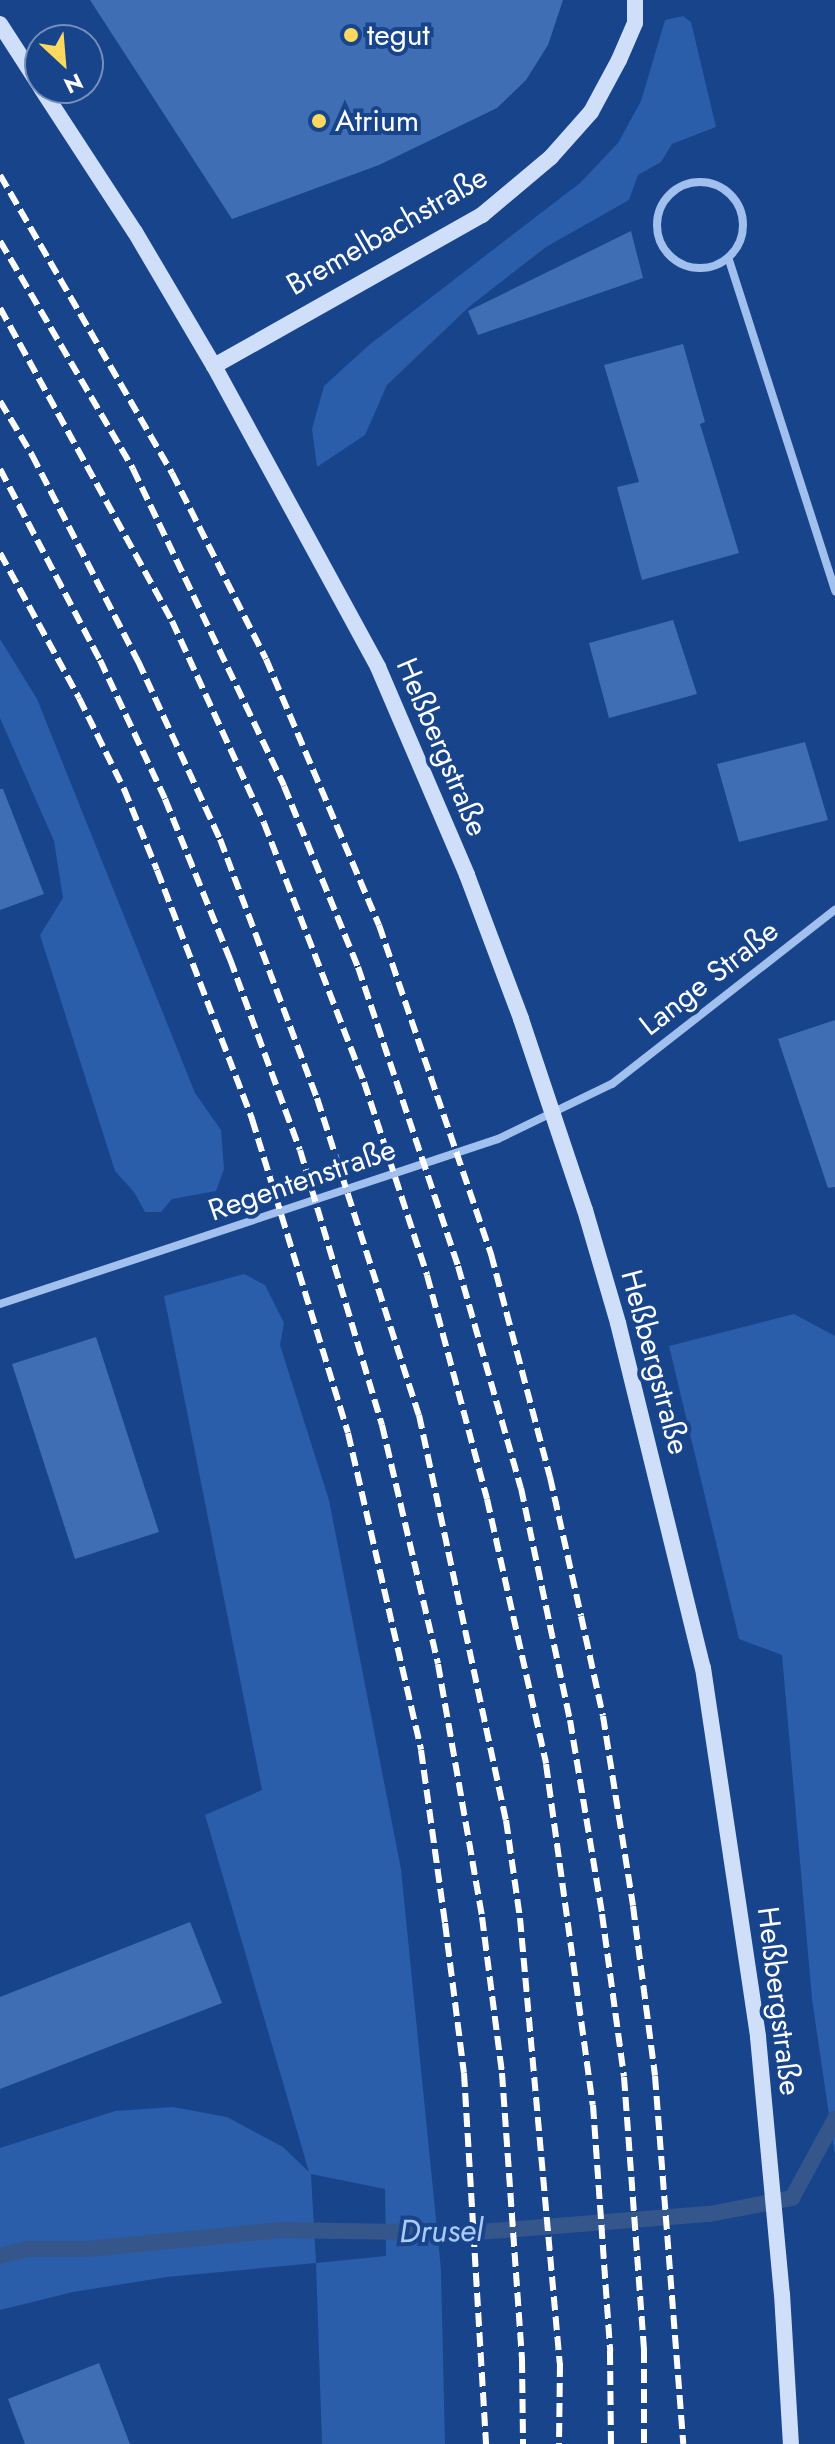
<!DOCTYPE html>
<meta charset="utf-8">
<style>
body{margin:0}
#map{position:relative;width:835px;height:2444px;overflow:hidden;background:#17448b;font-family:Jost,sans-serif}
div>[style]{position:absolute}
.green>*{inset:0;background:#2a5daa}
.stream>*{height:16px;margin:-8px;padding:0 8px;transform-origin:8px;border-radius:8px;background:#35568b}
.building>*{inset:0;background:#406eb4}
.minor>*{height:8px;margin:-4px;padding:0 4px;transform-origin:4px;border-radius:4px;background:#a1c0ee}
.minor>.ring{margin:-4px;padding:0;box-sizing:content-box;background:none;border:8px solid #a1c0ee;border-radius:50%}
.secondary>*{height:16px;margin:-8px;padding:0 8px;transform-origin:8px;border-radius:8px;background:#cfdffa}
.rail>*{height:6px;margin-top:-3px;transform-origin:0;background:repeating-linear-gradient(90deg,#fff 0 14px,transparent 0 20px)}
.secondary-bridge>*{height:16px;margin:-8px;padding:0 8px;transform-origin:8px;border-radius:8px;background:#cfdffa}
.dots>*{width:22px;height:22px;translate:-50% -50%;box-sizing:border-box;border:4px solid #17448b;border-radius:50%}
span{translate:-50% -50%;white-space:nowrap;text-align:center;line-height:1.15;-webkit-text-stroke:8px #17448b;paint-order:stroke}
.poi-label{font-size:30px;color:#fff}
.left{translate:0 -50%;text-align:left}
.street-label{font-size:30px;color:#fff}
.water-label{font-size:32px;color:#adcbf6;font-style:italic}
.north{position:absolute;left:24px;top:24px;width:80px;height:80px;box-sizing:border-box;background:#17448b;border:2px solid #748fb9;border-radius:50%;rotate:154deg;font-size:22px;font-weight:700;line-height:32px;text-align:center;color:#fff}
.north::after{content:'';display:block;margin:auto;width:28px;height:36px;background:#ffd95f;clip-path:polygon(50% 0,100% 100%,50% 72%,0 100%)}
</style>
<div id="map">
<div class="green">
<div style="clip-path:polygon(683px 16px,691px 22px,716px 127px,672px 144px,661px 162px,638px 175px,629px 200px,546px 247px,470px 306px,387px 385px,365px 435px,317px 467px,312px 429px,324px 386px,369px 345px,580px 183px,618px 143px,641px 101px,665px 20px)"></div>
<div style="clip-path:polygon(0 639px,37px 699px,195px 1093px,221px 1130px,224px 1169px,216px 1191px,172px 1199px,161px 1212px,145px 1212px,134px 1192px,115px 1171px,40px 935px,63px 898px,54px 841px,0 718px)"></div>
<div style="clip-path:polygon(evenodd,244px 1274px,265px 1285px,284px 1323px,280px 1345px,329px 1500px,401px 1869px,441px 2269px,445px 2444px,322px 2444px,316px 2263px,167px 2277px,73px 2292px,0 2310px,0 2148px,115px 2111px,173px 2107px,227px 2117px,283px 2147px,309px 2172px,205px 1815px,262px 1790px,164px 1296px,244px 1274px,311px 2174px,385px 2189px,386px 2256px,316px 2263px,311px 2174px)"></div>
<div style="clip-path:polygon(794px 1314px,835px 1336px,835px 2156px,812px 1999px,782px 1655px,739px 1639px,669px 1346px)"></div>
</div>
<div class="stream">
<div style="left:0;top:2256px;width:28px;rotate:-15deg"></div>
<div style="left:27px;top:2249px;width:60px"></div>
<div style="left:87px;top:2249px;width:195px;rotate:-5.6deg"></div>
<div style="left:281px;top:2230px;width:185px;rotate:0.9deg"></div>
<div style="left:466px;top:2233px;width:245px;rotate:-4.5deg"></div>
<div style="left:710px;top:2214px;width:84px;rotate:-11deg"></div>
<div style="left:792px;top:2198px;width:90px;rotate:-61.4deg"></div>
</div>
<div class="building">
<div style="clip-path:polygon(90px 0,563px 0,548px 45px,526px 80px,497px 108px,379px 165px,232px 219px)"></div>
<div style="clip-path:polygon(631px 231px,643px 278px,478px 335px,468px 311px)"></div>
<div style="clip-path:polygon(683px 344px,705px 422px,700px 424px,739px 553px,642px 580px,617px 487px,639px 482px,604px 365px)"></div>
<div style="clip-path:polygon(673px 620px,697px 694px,609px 718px,589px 643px)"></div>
<div style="clip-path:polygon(805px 742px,828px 820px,739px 842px,717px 764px)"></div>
<div style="clip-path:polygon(0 789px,3px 789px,44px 894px,0 910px)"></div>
<div style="clip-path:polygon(835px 1020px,835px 1187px,828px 1188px,778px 1039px)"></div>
<div style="clip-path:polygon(96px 1337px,159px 1532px,75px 1559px,12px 1364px)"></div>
<div style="clip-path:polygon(190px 1922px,222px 2003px,0 2089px,0 1997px)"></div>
<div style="clip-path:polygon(99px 2363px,130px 2444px,25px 2444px,8px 2399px)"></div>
</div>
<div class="minor">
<div class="ring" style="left:657px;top:182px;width:78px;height:78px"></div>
<div style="left:729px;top:260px;width:348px;rotate:72.2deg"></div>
<div style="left:0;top:1304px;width:525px;rotate:-18.33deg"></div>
<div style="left:498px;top:1139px;width:127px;rotate:-25.8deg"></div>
<div style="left:612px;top:1084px;width:283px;rotate:-38deg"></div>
</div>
<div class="secondary">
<div style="left:0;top:24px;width:74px;rotate:57.2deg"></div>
<div style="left:41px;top:88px;width:172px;rotate:56.9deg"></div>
<div style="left:135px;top:232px;width:156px;rotate:59.5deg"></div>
<div style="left:214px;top:366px;width:343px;rotate:61.4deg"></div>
<div style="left:378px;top:667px;width:226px;rotate:66.8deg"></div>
<div style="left:467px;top:875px;width:154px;rotate:69.4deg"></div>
<div style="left:214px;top:366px;width:308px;rotate:-29.4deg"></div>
<div style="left:482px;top:215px;width:90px;rotate:-40deg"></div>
<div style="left:551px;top:157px;width:60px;rotate:-48.4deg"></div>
<div style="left:591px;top:112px;width:59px;rotate:-61.7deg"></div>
<div style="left:619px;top:60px;width:40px;rotate:-66.6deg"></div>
<div style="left:635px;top:23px;width:23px;rotate:-90deg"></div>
<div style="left:585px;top:1210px;width:118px;rotate:73.7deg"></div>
<div style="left:618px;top:1323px;width:355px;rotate:76.2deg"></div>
<div style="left:703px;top:1668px;width:373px;rotate:81.5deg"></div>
<div style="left:758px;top:2037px;width:258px;rotate:84.7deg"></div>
<div style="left:782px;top:2294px;width:150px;rotate:86.6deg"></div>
</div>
<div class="rail">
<div style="left:0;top:175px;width:344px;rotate:60deg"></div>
<div style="left:172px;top:473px;width:208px;rotate:63.2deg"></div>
<div style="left:266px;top:659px;width:289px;rotate:67deg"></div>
<div style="left:379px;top:925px;width:348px;rotate:71.2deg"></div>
<div style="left:491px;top:1254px;width:231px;rotate:75.2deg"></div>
<div style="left:550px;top:1477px;width:142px;rotate:77.4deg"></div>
<div style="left:581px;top:1616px;width:102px;rotate:77.6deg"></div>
<div style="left:603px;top:1716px;width:192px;rotate:81deg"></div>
<div style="left:633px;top:1906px;width:171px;rotate:82.6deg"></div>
<div style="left:655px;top:2076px;width:369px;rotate:85.6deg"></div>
<div style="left:0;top:241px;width:264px;rotate:59.7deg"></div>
<div style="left:133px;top:469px;width:351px;rotate:64.5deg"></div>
<div style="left:284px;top:786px;width:196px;rotate:67.8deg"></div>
<div style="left:358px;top:967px;width:315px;rotate:71.5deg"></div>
<div style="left:458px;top:1266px;width:231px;rotate:74.2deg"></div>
<div style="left:521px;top:1488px;width:237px;rotate:78.1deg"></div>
<div style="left:570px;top:1720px;width:197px;rotate:80.6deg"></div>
<div style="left:602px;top:1914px;width:164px;rotate:82.3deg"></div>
<div style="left:624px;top:2077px;width:273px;rotate:85.8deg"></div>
<div style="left:644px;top:2349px;width:95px;rotate:90deg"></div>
<div style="left:0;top:308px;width:357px;rotate:61.2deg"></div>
<div style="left:172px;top:621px;width:222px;rotate:65.5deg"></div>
<div style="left:264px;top:823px;width:278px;rotate:68.9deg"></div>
<div style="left:364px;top:1082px;width:203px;rotate:71.9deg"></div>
<div style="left:427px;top:1275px;width:232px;rotate:75deg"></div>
<div style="left:487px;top:1499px;width:271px;rotate:77.4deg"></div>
<div style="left:546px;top:1764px;width:344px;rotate:82.2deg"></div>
<div style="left:593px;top:2105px;width:247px;rotate:86deg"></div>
<div style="left:610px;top:2351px;width:93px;rotate:89.4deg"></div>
<div style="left:0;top:401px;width:63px;rotate:59.3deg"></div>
<div style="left:32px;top:455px;width:232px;rotate:62.8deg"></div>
<div style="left:138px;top:661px;width:196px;rotate:65.3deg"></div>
<div style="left:220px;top:839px;width:277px;rotate:69.5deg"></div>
<div style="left:317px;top:1098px;width:333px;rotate:72.2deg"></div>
<div style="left:419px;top:1415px;width:414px;rotate:77.9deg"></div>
<div style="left:506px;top:1820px;width:99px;rotate:81.9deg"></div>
<div style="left:520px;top:1918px;width:447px;rotate:84.9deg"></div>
<div style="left:560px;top:2363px;width:81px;rotate:90.7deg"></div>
<div style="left:0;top:469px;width:216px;rotate:62.4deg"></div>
<div style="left:100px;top:660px;width:153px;rotate:64.9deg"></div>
<div style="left:165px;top:799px;width:173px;rotate:67.9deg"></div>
<div style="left:230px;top:959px;width:203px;rotate:69.9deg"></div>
<div style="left:300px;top:1150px;width:287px;rotate:73.4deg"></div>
<div style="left:382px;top:1425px;width:245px;rotate:76.8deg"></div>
<div style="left:438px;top:1664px;width:257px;rotate:80.1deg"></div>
<div style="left:482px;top:1917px;width:157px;rotate:82.7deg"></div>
<div style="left:502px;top:2073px;width:287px;rotate:86deg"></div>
<div style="left:522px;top:2359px;width:85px;rotate:89.3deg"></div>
<div style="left:0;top:553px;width:165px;rotate:61.4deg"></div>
<div style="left:79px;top:698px;width:102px;rotate:63.7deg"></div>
<div style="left:124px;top:789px;width:87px;rotate:67.8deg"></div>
<div style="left:157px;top:870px;width:267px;rotate:69.1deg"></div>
<div style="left:252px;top:1119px;width:328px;rotate:73deg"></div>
<div style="left:348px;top:1433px;width:325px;rotate:77deg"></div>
<div style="left:421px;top:1750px;width:175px;rotate:82.1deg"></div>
<div style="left:445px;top:1923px;width:151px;rotate:82.8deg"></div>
<div style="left:464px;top:2073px;width:372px;rotate:86.6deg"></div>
</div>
<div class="secondary-bridge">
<div style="left:521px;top:1019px;width:201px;rotate:71.5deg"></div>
</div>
<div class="dots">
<div style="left:351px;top:35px;background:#ffd95f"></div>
<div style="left:319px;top:121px;background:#ffd95f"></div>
</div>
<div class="poi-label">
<span class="left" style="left:367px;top:35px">tegut</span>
<span class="left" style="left:335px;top:121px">Atrium</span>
</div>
<div class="street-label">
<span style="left:387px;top:231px;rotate:-30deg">Bremelbachstraße</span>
<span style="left:442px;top:747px;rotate:67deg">Heßbergstraße</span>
<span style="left:709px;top:978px;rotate:-38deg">Lange Straße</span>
<span style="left:302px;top:1180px;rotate:-19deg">Regentenstraße</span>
<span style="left:655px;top:1362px;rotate:75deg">Heßbergstraße</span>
<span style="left:779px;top:2001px;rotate:83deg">Heßbergstraße</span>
</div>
<div class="water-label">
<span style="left:441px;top:2231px;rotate:-1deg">Drusel</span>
</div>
<div class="north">N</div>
</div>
